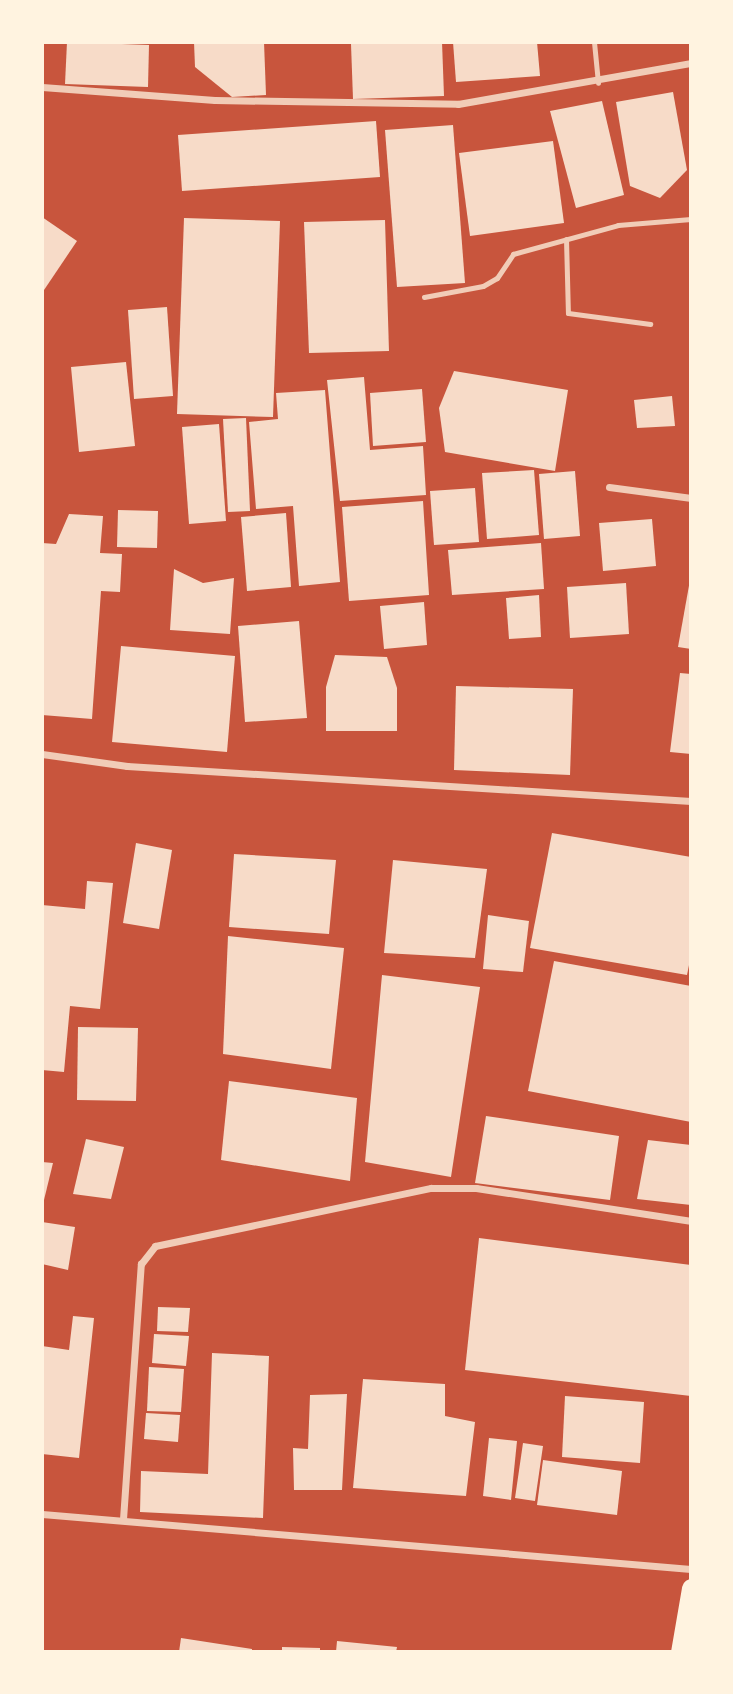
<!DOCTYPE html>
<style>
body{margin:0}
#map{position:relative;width:733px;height:1694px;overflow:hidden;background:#c8553d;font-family:"Nunito Sans",sans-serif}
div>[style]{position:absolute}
.building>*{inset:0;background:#f7dbc8}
.service>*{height:5px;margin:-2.5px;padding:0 2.5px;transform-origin:2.5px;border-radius:2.5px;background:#f1ccb7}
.minor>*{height:7px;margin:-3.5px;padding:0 3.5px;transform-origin:3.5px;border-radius:3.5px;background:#f1ccb7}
.trunk>*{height:19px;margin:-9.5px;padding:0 9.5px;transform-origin:9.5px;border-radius:9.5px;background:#fff3e0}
span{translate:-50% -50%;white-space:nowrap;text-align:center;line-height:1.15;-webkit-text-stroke:7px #fff3e0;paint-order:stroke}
.frame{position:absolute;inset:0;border:44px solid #fff3e0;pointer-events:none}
</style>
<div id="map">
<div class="building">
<div style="clip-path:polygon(67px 42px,149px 45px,148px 87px,65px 84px)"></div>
<div style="clip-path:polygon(194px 42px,264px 42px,266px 95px,232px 97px,195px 67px)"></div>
<div style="clip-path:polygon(442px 42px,444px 96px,353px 99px,351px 44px)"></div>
<div style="clip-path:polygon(453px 42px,537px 42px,540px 76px,456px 82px)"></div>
<div style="clip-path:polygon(673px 92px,687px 170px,660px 198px,630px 186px,616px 102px)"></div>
<div style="clip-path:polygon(602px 101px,624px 195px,576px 208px,550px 111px)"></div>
<div style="clip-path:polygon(376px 121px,380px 177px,182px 191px,178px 135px)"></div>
<div style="clip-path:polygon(453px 125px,465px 283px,397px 287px,385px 130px)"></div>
<div style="clip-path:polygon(553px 141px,564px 223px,470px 236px,459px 153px)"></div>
<div style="clip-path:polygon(42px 217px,77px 241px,42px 293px)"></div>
<div style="clip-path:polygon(184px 218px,280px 221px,273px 417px,177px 414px)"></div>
<div style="clip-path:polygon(385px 220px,389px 351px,309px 353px,304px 222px)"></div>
<div style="clip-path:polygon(167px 307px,173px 396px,134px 399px,128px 310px)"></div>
<div style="clip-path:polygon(126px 362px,135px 446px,79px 452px,71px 367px)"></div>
<div style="clip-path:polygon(454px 371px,568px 390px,555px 471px,445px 452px,439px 408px)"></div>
<div style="clip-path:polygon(364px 377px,370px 450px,423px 446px,426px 495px,340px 501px,327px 380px)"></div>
<div style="clip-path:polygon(422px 389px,426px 442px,373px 446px,370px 393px)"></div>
<div style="clip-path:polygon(325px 390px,340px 582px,299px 586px,293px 506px,256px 509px,249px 422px,278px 419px,276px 393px)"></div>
<div style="clip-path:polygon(672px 396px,675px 426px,637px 428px,634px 400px)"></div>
<div style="clip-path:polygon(246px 418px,250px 511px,228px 512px,223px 419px)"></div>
<div style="clip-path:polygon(219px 424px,226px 521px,189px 524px,182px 427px)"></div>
<div style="clip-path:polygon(534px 470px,539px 535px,487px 539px,482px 473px)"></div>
<div style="clip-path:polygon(575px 471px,580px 536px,544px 539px,539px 474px)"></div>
<div style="clip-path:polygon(475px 488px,479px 542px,434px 545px,430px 491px)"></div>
<div style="clip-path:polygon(423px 501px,429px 595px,349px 601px,342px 507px)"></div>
<div style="clip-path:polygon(118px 510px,158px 511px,157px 548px,117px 547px)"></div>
<div style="clip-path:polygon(286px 513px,291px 587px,247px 591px,241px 517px)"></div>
<div style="clip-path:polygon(69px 514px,103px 516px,100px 553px,122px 554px,120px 592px,101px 591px,92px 719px,42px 715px,42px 543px,56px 544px)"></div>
<div style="clip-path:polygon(652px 519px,656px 566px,603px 571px,599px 523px)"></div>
<div style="clip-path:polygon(541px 543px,544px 589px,452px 595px,448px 550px)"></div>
<div style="clip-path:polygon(174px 569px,203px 583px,234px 578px,230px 634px,170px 630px)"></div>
<div style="clip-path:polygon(690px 580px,691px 580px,691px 649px,678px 647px)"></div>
<div style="clip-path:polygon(626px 583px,629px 634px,570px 638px,567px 587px)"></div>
<div style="clip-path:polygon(539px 595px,541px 637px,509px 639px,506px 598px)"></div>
<div style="clip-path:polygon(424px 602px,427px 645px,384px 649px,380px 606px)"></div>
<div style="clip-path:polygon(299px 621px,307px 718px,245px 722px,238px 626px)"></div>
<div style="clip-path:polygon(121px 646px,235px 656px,227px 752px,112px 742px)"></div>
<div style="clip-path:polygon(335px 655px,387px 657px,397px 688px,397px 731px,326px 731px,326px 687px)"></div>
<div style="clip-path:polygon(680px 673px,691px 674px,691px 754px,670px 752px)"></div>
<div style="clip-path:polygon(456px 686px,573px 689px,570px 775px,454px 770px)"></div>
<div style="clip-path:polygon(552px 833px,691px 857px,691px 955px,687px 975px,530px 948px)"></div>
<div style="clip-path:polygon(136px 843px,172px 850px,159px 929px,123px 923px)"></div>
<div style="clip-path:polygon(234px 854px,336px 860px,329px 934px,229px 927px)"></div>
<div style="clip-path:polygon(393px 860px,487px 869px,475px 958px,384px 953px)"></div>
<div style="clip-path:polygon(87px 881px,113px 883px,100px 1009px,70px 1006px,64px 1072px,42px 1070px,42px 905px,85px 909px)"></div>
<div style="clip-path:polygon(488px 915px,529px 921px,523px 972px,483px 969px)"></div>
<div style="clip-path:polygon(228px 936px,344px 948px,331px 1069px,223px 1054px)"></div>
<div style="clip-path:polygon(554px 961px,691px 986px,691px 1122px,528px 1091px)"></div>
<div style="clip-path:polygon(382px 975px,480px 987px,451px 1177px,365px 1162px)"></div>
<div style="clip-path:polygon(78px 1027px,138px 1028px,136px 1101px,77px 1100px)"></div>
<div style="clip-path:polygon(229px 1081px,357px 1098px,350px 1181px,221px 1160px)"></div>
<div style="clip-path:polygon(486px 1116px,619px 1136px,610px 1200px,475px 1183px)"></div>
<div style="clip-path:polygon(86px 1139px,124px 1147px,111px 1199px,73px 1194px)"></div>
<div style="clip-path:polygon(648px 1140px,691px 1145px,691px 1205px,637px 1199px)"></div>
<div style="clip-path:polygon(42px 1162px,53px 1163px,43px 1204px,42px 1204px)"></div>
<div style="clip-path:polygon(42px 1222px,75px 1227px,68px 1270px,42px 1264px)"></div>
<div style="clip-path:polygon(479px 1238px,691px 1265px,691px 1396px,465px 1370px)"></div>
<div style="clip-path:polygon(158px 1307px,190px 1308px,188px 1332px,157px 1331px)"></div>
<div style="clip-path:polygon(73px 1316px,94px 1318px,79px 1458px,42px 1454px,42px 1346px,69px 1350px)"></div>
<div style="clip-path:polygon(154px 1334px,189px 1336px,186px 1366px,152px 1363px)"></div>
<div style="clip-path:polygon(212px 1353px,269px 1356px,263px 1518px,140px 1512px,141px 1471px,208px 1474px)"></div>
<div style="clip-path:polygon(149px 1367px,184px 1369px,181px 1412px,147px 1411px)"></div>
<div style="clip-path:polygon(363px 1379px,445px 1384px,445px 1416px,475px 1422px,466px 1496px,353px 1488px)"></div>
<div style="clip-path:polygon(347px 1394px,342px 1490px,294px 1490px,293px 1448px,308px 1449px,310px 1395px)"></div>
<div style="clip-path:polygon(565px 1396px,644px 1402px,640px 1463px,562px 1457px)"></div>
<div style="clip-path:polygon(146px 1413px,180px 1415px,178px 1442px,144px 1439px)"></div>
<div style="clip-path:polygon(489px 1438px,517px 1441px,511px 1500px,483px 1496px)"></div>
<div style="clip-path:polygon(523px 1443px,543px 1446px,535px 1501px,515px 1498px)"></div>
<div style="clip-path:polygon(543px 1460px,622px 1471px,617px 1515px,537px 1505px)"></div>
<div style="clip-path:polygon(181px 1638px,252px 1649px,252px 1652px,179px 1652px)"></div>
<div style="clip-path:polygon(337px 1641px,397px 1647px,396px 1652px,336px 1652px)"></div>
<div style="clip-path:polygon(282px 1647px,320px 1648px,320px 1652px,282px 1652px)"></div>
</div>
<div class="service">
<div style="left:594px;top:42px;width:41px;rotate:84.4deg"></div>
<div style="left:566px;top:239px;width:74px;rotate:88.5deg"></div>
<div style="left:568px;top:313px;width:83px;rotate:7.6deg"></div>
<div style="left:424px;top:297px;width:60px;rotate:-10.6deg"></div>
<div style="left:483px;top:286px;width:16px;rotate:-30deg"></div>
<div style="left:497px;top:278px;width:29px;rotate:-56deg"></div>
<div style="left:513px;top:254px;width:109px;rotate:-15.4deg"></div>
<div style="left:618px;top:225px;width:73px;rotate:-4.7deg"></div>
</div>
<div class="minor">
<div style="left:42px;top:87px;width:173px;rotate:4.3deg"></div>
<div style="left:215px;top:100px;width:243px;rotate:0.9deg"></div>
<div style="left:458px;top:104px;width:237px;rotate:-10deg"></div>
<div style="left:609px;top:487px;width:83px;rotate:7.6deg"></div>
<div style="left:42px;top:754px;width:86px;rotate:8deg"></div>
<div style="left:127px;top:766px;width:565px;rotate:3.55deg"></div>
<div style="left:42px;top:1514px;width:651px;rotate:4.84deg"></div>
<div style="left:123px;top:1519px;width:256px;rotate:-86deg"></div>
<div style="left:141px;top:1264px;width:23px;rotate:-52deg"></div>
<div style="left:155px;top:1246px;width:282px;rotate:-11.9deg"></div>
<div style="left:431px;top:1188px;width:45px"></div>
<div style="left:476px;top:1188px;width:218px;rotate:8.7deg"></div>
</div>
<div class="trunk">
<div style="left:680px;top:1652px;width:65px;rotate:-80.2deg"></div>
</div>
<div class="frame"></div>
</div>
